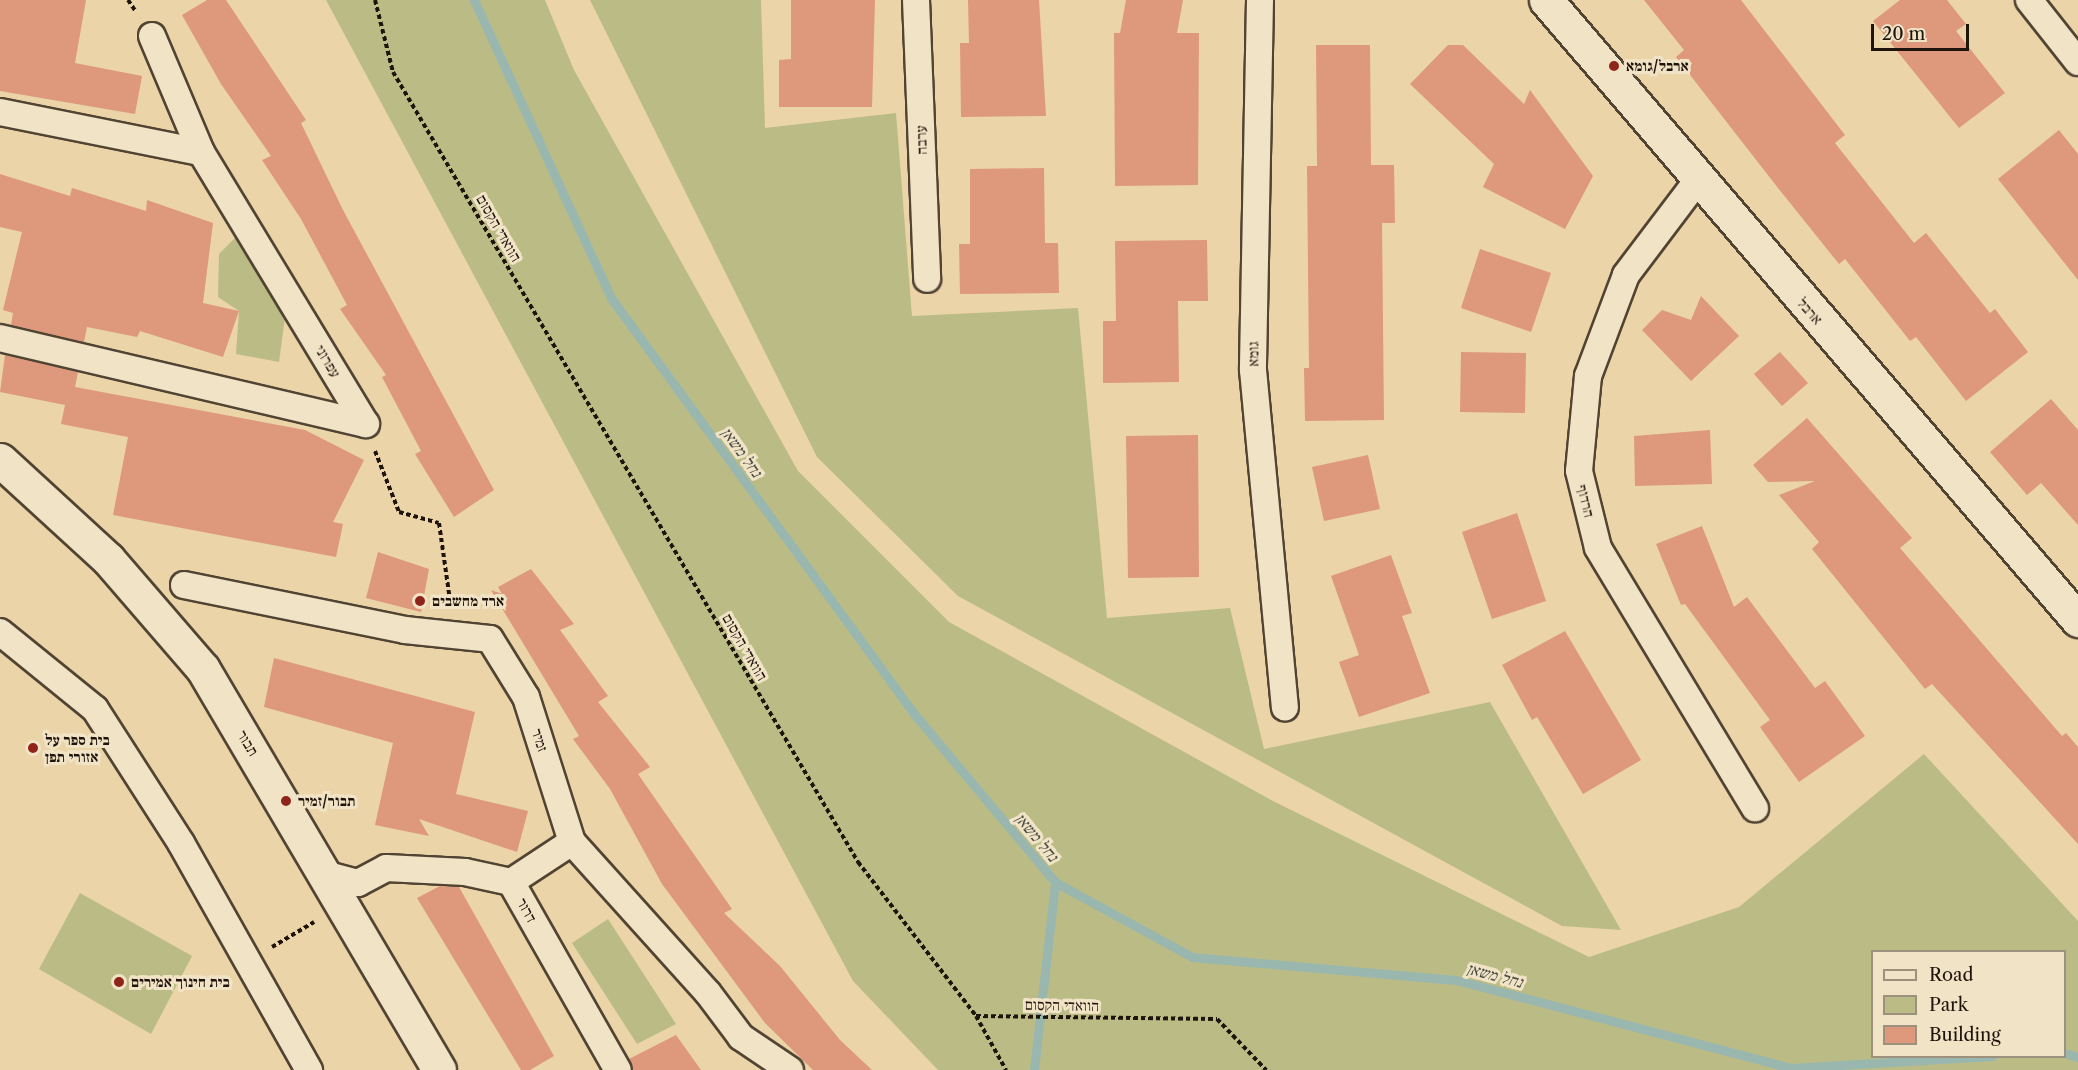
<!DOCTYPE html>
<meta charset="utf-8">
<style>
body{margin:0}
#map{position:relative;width:2078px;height:1070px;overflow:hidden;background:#ead4a8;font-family:"Libre Caslon Text","Frank Ruhl Libre",serif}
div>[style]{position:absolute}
.green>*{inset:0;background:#bbbc85}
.stream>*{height:9px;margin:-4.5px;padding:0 4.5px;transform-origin:4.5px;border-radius:4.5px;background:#99b7af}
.building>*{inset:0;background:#de987b}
.path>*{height:4px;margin-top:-2px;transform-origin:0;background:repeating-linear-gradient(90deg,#1f140c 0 4.5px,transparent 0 7.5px)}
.roads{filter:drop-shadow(2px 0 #524433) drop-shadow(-2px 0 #524433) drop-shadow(0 2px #524433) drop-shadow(0 -2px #524433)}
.street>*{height:26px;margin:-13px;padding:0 13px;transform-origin:13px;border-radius:13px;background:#f1e3c6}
.secondary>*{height:33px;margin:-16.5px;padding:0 16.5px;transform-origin:16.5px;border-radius:16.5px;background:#f1e3c6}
.dots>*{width:16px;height:16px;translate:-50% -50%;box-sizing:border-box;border:3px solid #f1e3c6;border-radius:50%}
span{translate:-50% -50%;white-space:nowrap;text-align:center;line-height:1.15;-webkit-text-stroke:6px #f1e3c6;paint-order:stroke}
.poi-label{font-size:15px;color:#1f140c;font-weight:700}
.left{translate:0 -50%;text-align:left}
.street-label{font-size:15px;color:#1f140c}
.water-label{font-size:16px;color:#4a4d45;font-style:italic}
.legend{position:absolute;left:1871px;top:950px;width:195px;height:108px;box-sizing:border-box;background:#f1e3c6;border:2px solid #9d907c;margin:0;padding:8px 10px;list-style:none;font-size:18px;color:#1f140c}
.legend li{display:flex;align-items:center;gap:12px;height:30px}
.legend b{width:30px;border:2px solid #9d907c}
.scale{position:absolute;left:1871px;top:24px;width:98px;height:27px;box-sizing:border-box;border:3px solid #1f140c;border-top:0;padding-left:8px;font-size:18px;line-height:21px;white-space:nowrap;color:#1f140c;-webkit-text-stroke:4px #f1e3c6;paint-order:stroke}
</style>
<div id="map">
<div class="green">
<div style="clip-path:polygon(evenodd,326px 0,545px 0,574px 70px,798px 471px,949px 622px,1273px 801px,1589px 957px,1739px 907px,1924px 754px,2078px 921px,2078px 1070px,938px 1070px,853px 981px,326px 0,1872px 952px,2064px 952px,2064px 1056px,1872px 1056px,1872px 952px)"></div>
<div style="clip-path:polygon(590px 0,761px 0,765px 128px,896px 113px,912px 316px,1078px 308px,1107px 618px,1230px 608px,1264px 749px,1490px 702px,1621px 930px,1562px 926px,958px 596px,817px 457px)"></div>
<div style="clip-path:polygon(238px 235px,288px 295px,279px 362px,236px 354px,239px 311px,218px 297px,219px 254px)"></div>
<div style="clip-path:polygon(80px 893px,192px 956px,151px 1034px,39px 969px)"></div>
<div style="clip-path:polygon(608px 919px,676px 1024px,637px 1044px,572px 943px)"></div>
</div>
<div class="stream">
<div style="left:474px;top:0;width:328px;rotate:65.3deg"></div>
<div style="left:611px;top:298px;width:516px;rotate:53.91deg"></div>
<div style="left:915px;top:715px;width:218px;rotate:50deg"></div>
<div style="left:1055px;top:882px;width:156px;rotate:28.7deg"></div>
<div style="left:1192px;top:957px;width:265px;rotate:5deg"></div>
<div style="left:1456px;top:980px;width:346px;rotate:14.7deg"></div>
<div style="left:1791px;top:1068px;width:202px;rotate:-3.4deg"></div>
<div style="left:2064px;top:1053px;width:15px;rotate:16deg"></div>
<div style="left:1034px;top:1070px;width:189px;rotate:-83.6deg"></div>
</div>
<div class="building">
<div style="clip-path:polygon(0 0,86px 0,75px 63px,142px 76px,135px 114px,0 91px)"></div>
<div style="clip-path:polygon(207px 0,226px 0,306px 120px,301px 123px,343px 210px,494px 490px,454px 517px,415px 454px,421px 451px,382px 377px,386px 375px,340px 309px,347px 305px,301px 219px,262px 160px,271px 156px,221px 84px,182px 15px)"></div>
<div style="clip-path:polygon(791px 0,875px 0,872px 107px,779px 107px,779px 60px,791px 59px)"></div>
<div style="clip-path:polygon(968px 0,1039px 0,1046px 116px,961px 117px,960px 43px,969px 43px)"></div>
<div style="clip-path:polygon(1126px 0,1183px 0,1177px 33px,1199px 33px,1198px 185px,1115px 186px,1114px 33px,1120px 33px)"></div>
<div style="clip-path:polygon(1644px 0,1741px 0,1845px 135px,1835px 143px,1914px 243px,1926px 233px,1990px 313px,1995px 309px,2028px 352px,1966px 401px,1916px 337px,1910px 341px,1845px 259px,1839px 264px,1778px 188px,1676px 57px,1684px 50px)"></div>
<div style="clip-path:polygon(1900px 0,1947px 0,1966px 24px,1956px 31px,2005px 93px,1959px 128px,1873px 21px)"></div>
<div style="clip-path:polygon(1316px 45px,1370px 45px,1371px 165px,1394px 165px,1395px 223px,1382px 223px,1384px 420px,1305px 421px,1304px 368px,1309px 368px,1307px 166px,1317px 166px)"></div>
<div style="clip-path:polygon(1448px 45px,1463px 45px,1524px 104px,1530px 90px,1593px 176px,1565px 229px,1483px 187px,1494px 164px,1410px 84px)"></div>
<div style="clip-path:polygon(2059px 130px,2078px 154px,2078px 280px,1998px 179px)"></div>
<div style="clip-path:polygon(1044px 168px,1045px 243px,1058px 243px,1059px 293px,960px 294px,959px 244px,970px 244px,970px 169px)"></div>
<div style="clip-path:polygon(0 174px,70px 196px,72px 188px,146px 211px,147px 200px,213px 223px,203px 303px,239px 311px,223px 357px,140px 331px,137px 337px,87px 327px,84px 342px,11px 325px,13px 313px,3px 310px,22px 232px,0 227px)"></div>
<div style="clip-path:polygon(1207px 240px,1208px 301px,1178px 301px,1179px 382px,1103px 383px,1103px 321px,1116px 321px,1115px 241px)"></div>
<div style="clip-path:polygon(1480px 249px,1551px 273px,1531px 332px,1461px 308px)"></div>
<div style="clip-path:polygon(1701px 296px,1739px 336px,1691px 381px,1642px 330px,1662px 310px,1691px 320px)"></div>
<div style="clip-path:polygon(1461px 352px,1526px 353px,1525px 413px,1460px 412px)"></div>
<div style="clip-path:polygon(1780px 352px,1808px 383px,1782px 406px,1754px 374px)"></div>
<div style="clip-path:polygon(5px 355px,78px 372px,75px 387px,305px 430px,364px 460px,333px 522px,343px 524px,336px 557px,113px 515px,128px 437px,61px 424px,65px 405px,0 392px)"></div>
<div style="clip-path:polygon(2051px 399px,2078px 430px,2078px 525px,2041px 483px,2027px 495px,1990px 452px)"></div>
<div style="clip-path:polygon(1807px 418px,1912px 538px,1900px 548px,2062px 736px,2066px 733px,2078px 747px,2078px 844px,1932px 684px,1925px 689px,1812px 549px,1819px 542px,1779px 495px,1815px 481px,1768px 482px,1753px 465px)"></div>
<div style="clip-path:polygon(1710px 430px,1712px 484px,1635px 486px,1634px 436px)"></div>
<div style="clip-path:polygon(1198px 435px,1199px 577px,1128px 578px,1126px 436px)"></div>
<div style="clip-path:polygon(1368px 455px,1380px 509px,1324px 521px,1312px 467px)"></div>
<div style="clip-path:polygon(1517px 513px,1546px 601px,1492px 619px,1462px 532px)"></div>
<div style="clip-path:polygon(1702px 526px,1734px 607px,1747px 597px,1815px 688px,1825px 681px,1865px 736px,1799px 782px,1760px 727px,1770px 720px,1685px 604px,1681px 605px,1656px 544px)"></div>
<div style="clip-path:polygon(378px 552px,429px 569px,421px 612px,366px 598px)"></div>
<div style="clip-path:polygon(1391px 555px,1412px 613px,1402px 616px,1430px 693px,1359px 717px,1339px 662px,1359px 655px,1331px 576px)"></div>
<div style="clip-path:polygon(531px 569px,574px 624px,560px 630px,608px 696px,598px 702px,650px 767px,638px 774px,732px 909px,724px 913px,780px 966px,840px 1040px,872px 1070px,813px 1070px,765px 1023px,662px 884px,610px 789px,573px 739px,579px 736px,491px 590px,502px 594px,498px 587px)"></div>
<div style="clip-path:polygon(1565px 631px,1641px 760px,1583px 794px,1537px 717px,1532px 720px,1502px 665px)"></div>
<div style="clip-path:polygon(274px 658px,475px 712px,456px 794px,528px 811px,517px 852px,419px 819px,429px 836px,375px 825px,393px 743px,264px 707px)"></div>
<div style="clip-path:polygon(440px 886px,459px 887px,554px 1056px,530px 1070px,521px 1070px,417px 898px)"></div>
<div style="clip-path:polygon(676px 1035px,701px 1070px,633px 1070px,629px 1059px)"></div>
</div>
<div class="path">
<div style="left:128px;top:0;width:14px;rotate:56deg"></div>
<div style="left:375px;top:0;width:74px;rotate:76deg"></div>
<div style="left:393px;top:72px;width:917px;rotate:59.52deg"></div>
<div style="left:858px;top:862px;width:194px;rotate:52.5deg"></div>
<div style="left:976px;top:1016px;width:241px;rotate:0.7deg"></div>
<div style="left:1217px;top:1019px;width:71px;rotate:46.1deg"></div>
<div style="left:375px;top:451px;width:66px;rotate:68.5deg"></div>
<div style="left:399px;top:512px;width:41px;rotate:15.4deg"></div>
<div style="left:439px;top:523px;width:78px;rotate:81.9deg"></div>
<div style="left:450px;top:600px;width:9px;rotate:41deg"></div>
<div style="left:272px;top:947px;width:49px;rotate:-30.8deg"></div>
<div style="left:976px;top:1016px;width:62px;rotate:60.9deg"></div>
</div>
<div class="roads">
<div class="street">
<div style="left:916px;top:0;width:279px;rotate:87.7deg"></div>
<div style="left:1260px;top:0;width:370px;rotate:91.1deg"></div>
<div style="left:1253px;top:370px;width:339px;rotate:84.6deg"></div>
<div style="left:2029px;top:0;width:79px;rotate:51.7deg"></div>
<div style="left:152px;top:36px;width:126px;rotate:67.1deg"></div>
<div style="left:0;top:112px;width:205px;rotate:11.3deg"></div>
<div style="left:201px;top:152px;width:318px;rotate:58.8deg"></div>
<div style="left:366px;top:424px;width:376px;rotate:-166.8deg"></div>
<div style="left:1697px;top:181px;width:118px;rotate:127.1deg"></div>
<div style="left:1626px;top:275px;width:108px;rotate:110.6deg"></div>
<div style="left:1588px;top:376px;width:95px;rotate:95.4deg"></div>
<div style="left:1579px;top:471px;width:79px;rotate:76.1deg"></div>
<div style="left:1598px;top:548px;width:304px;rotate:58.9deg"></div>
<div style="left:184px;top:585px;width:226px;rotate:11.5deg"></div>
<div style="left:405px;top:630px;width:85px;rotate:6deg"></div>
<div style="left:490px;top:639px;width:68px;rotate:58.2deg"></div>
<div style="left:526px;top:697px;width:152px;rotate:72.4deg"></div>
<div style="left:572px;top:842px;width:203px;rotate:48deg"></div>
<div style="left:708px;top:993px;width:55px;rotate:53.1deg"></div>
<div style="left:741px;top:1037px;width:59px;rotate:34deg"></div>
<div style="left:0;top:632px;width:122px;rotate:39deg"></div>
<div style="left:95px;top:709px;width:159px;rotate:57.3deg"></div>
<div style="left:181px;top:843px;width:261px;rotate:60.6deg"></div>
<div style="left:328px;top:875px;width:31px;rotate:15deg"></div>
<div style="left:358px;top:883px;width:32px;rotate:-28deg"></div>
<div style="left:386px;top:868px;width:79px;rotate:2.9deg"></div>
<div style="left:465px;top:872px;width:47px;rotate:12.3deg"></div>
<div style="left:511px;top:882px;width:216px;rotate:60.4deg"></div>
<div style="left:511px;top:882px;width:73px;rotate:-33.3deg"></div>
</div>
<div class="secondary">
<div style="left:1546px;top:0;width:817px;rotate:49.37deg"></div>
<div style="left:0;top:460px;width:147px;rotate:42.5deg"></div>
<div style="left:108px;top:559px;width:145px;rotate:49.2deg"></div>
<div style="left:203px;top:669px;width:465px;rotate:59.5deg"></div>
</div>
</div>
<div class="dots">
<div style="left:1614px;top:66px;background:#8f2418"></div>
<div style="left:420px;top:601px;background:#8f2418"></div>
<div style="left:33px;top:748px;background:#8f2418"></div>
<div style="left:286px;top:801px;background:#8f2418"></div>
<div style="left:119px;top:982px;background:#8f2418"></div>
</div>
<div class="poi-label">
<span class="left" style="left:1626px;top:66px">ארבל/גומא</span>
<span class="left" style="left:432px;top:601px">ארד מחשבים</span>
<span class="left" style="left:45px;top:748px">בית ספר על<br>אזורי תפן</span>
<span class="left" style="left:298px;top:801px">תבור/זמיר</span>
<span class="left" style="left:131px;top:982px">בית חינוך אמירים</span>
</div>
<div class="street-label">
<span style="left:921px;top:140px;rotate:-92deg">ערבה</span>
<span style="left:499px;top:228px;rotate:60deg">הוואדי הקסום</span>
<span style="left:1810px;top:311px;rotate:49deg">ארבל</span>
<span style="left:1253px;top:354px;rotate:-90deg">גומא</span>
<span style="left:328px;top:361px;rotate:59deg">עפרוני</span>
<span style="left:1586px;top:501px;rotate:76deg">הרדוף</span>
<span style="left:745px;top:647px;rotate:60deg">הוואדי הקסום</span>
<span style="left:540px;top:740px;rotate:72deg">זמיר</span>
<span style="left:248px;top:743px;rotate:59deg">תבור</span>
<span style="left:527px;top:910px;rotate:61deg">דרור</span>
<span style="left:1062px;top:1005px;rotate:1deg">הוואדי הקסום</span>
</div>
<div class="water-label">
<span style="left:742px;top:452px;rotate:54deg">נחל משאן</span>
<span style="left:1037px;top:837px;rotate:50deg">נחל משאן</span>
<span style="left:1495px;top:975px;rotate:15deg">נחל משאן</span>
</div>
<ul class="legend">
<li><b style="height:8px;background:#f1e3c6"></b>Road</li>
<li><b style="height:16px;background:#bbbc85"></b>Park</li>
<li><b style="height:16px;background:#de987b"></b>Building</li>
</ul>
<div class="scale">20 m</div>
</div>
